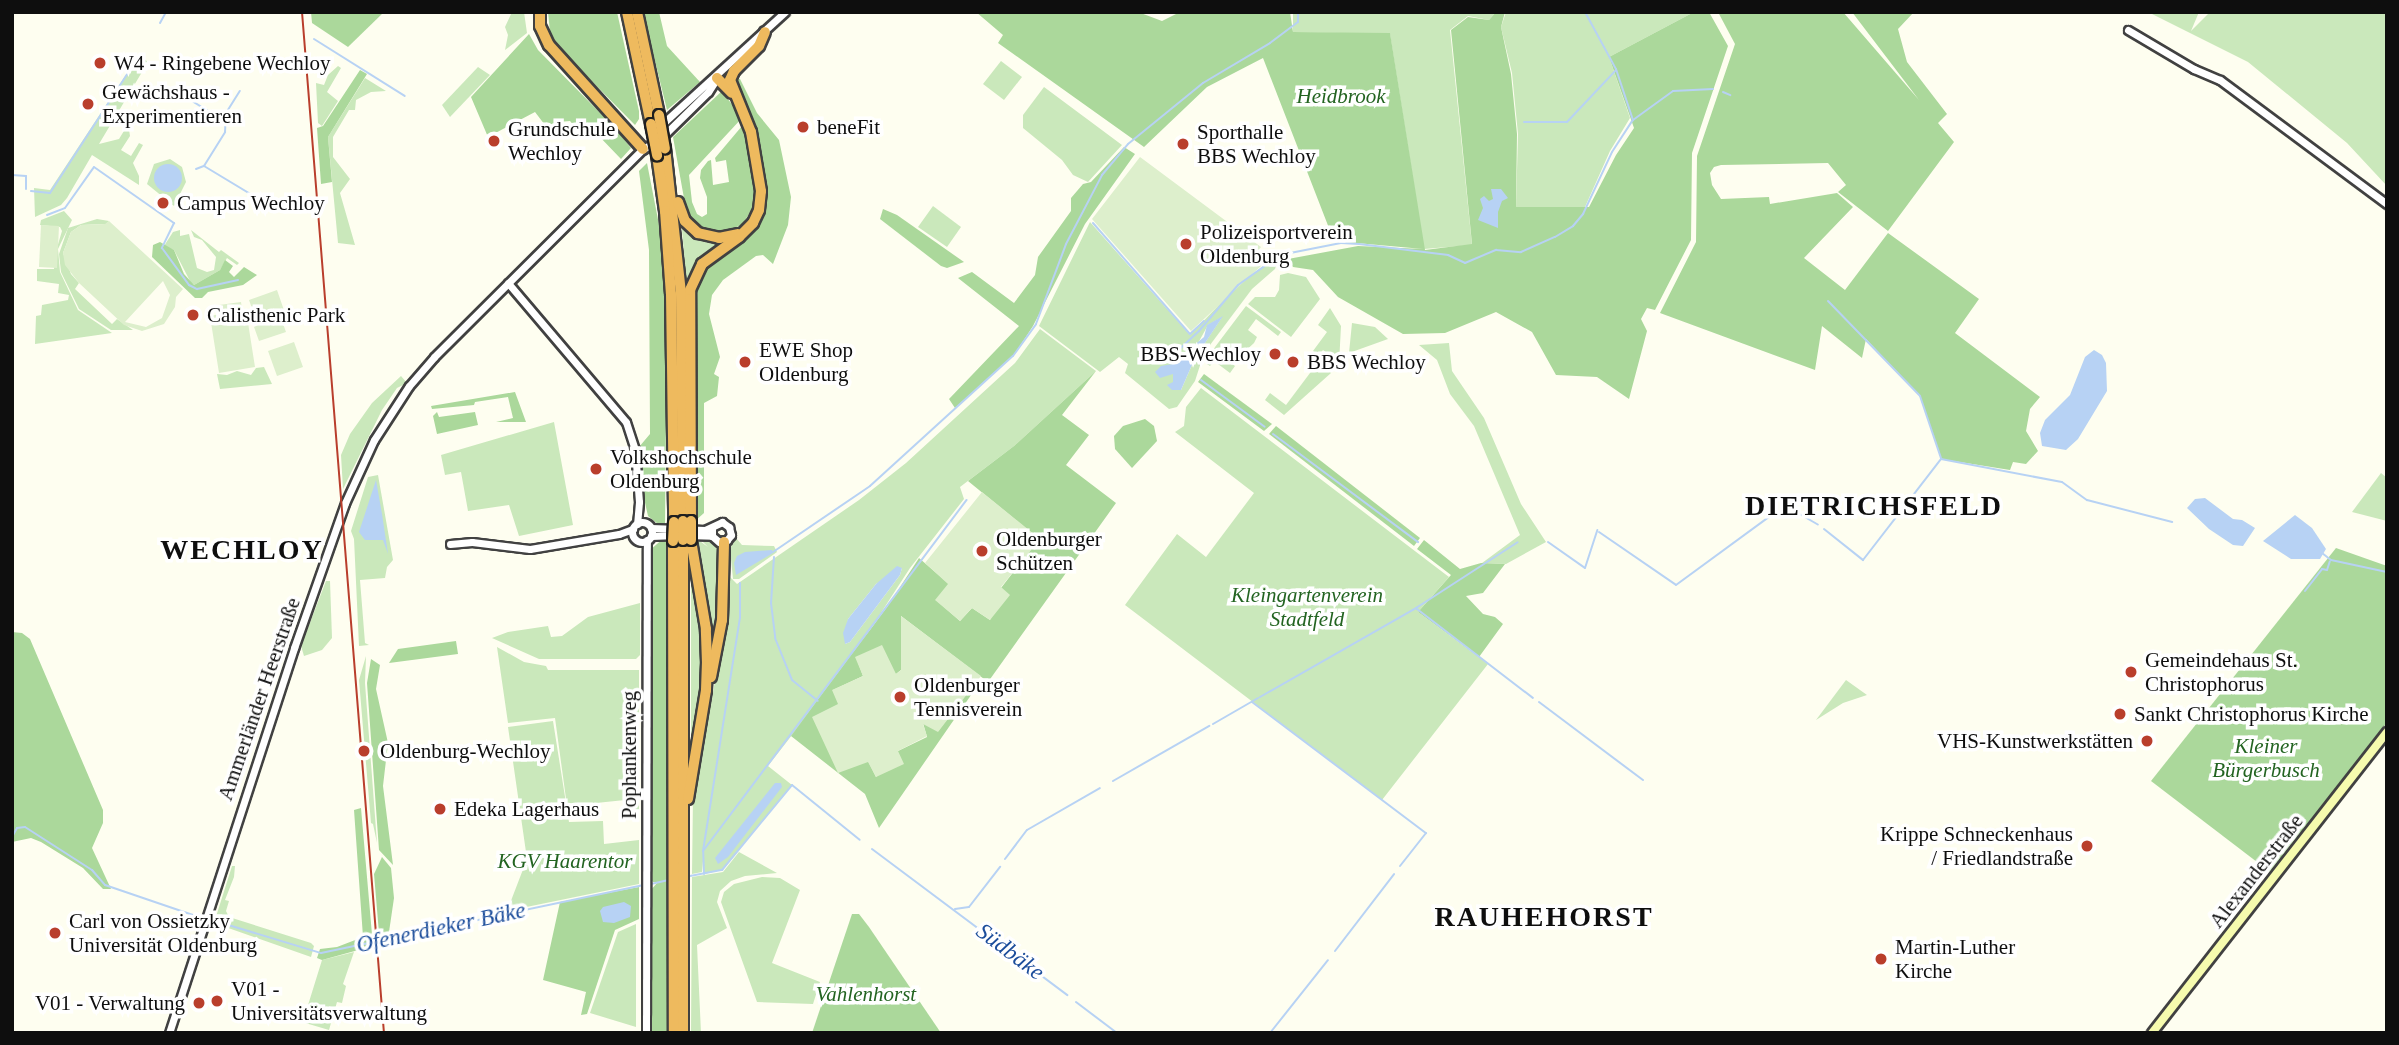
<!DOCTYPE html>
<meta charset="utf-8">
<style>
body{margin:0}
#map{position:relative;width:2399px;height:1045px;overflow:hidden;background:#fefef0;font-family:"Times New Roman",serif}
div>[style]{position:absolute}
.green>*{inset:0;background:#cae8bb}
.forest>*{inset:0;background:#abd89b}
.pitch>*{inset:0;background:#ddefcc}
.water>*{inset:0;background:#b7d2f4}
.round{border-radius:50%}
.stream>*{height:2px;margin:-1px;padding:0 1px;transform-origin:1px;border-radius:1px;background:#b7d2f4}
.roads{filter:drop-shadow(2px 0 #414141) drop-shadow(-2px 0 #414141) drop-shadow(0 2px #414141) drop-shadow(0 -2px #414141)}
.tertiary>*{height:7px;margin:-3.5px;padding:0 3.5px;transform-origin:3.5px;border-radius:3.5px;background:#fff}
.tertiary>.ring{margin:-3.5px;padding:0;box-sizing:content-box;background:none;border:7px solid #fff;border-radius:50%}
.secondary>*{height:8px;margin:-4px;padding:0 4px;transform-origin:4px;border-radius:4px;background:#f6fbae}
.motorway>*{height:10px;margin:-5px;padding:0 5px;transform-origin:5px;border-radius:5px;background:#eeba5e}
.rail>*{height:2px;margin:-1px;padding:0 1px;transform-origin:1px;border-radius:1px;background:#b93e2c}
.bridges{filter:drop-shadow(2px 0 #1f1f1f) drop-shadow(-2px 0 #1f1f1f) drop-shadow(0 2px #1f1f1f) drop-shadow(0 -2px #1f1f1f)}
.motorway-bridge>*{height:10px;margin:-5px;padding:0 5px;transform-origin:5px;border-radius:5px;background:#eeba5e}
.dots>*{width:19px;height:19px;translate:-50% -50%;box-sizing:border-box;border:4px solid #fff;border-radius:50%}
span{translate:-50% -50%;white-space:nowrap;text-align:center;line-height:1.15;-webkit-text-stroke:7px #fff;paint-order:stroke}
.poi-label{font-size:21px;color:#0e0e0e}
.left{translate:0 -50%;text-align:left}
.right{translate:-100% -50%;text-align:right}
.park-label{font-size:21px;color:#236421;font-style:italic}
.street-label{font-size:21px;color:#0e0e0e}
.water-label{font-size:23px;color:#1c4d9b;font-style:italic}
.district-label{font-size:28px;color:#0e0e0e;font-weight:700;letter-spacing:2px}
.frame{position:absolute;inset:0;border:14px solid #0e0e0e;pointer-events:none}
</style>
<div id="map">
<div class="green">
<div style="clip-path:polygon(512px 12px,524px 12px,527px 33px,505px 50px,508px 35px,505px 27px)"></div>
<div style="clip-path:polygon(1293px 12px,1496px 12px,1489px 20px,1468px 16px,1450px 30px,1472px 245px,1424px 249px,1390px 34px,1293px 32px)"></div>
<div style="clip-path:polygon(1506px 12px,1694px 12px,1609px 57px,1630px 118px,1610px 151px,1585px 207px,1516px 207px,1518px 134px,1512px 73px,1501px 27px)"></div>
<div style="clip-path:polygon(2148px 12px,2199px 12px,2191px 31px,2210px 12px,2387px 12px,2387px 186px,2347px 143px,2248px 62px)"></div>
<div style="clip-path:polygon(139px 55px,148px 62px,99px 144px,119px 139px,127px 126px,126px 111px,130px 136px,121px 150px,131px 156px,139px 143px,143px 145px,133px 163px,139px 176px,139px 185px,92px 155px,67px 198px,61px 205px,35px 217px,34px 188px,50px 190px)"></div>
<div style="clip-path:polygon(1001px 61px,1022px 77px,1004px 100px,983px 84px)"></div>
<div style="clip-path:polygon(338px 66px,341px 68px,327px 92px,338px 101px,322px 126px,318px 123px,316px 83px,324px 85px,328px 75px)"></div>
<div style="clip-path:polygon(478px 67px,490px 75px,450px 117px,442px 105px)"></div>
<div style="clip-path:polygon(365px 78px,386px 91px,371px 92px,356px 100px,355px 110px,349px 110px,333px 137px,333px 157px,350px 179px,340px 193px,355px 245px,338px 243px,328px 137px)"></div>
<div style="clip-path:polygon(1044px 87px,1122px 145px,1088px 182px,1073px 175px,1062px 160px,1023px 128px,1023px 115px)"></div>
<div style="clip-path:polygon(170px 159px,182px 167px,186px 182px,174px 206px,147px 184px,154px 164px)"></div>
<div style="clip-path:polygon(933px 206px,961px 227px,947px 247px,918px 227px)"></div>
<div style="clip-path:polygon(64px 211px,72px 220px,58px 249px,60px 272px,78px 310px,112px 333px,35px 344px,36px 316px,41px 315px,42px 305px,68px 300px,69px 295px,58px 293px,59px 284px,37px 281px,37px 269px,54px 269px,56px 251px,62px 231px,60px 227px,40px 225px,41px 220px)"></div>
<div style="clip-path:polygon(97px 219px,109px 221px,106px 224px,81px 225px,71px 232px,63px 253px,71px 274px,79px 283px,75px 289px,112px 324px,117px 319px,133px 330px,111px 330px,79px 309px,61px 272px,59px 254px,68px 228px)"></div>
<div style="clip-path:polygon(681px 219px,727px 240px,687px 293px,683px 241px)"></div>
<div style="clip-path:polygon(evenodd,1090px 222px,1190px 335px,1238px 285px,1274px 258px,1278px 259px,1275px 269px,1252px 289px,1204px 353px,1195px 381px,1177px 407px,1169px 409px,1125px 373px,1128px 364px,1119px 357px,1100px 372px,1039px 326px,1090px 222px,1222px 317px,1195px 358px,1181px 390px,1173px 382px,1173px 374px,1166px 374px,1197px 345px,1208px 325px,1222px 317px)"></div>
<div style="clip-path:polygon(180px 230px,180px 236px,189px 234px,197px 268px,207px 272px,214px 270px,216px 257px,202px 240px,194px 237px,191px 230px,219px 252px,221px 250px,239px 263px,237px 265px,227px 258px,220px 270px,194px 285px,191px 283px,174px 250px,164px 246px,173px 232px)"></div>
<div style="clip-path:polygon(1288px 273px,1306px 277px,1320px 299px,1291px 337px,1248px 304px,1255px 297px,1275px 297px,1279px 290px,1280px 275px)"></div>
<div style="clip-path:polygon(1246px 306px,1281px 332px,1278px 336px,1256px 319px,1248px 330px,1257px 337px,1254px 343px,1242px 354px,1234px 348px,1226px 359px,1235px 366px,1230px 373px,1214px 361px,1210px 366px,1207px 364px,1215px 347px)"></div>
<div style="clip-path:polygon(1330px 308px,1341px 326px,1339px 364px,1333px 370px,1330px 365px,1335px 359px,1323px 350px,1318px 356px,1313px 351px,1327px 332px,1318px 325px)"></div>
<div style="clip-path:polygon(1352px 323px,1375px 327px,1388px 339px,1349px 353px)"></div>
<div style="clip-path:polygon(evenodd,1040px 329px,1096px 371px,1014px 446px,960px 487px,964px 499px,910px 568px,851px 659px,768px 766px,792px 785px,722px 870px,704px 874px,703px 861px,702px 872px,692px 874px,693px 795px,724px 635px,727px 553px,729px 576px,737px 584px,859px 500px,906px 463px,1015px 363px,1040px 329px,902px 568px,900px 575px,850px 642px,845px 644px,848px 619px,876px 584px,902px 568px)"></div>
<div style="clip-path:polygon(1449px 343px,1452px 371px,1484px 418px,1521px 504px,1546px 542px,1506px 564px,1482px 563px,1520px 535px,1474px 426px,1450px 394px,1437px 360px,1419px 345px)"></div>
<div style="clip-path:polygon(1311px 354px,1331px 373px,1284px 415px,1265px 400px,1270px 393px,1286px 405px,1316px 365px,1308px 358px)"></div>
<div style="clip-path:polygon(264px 367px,272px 384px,220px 389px,217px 374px,227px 375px,237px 371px,251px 375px,256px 368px)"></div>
<div style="clip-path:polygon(401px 376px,407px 383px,397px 388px,382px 410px,343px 489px,341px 455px,350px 434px,372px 403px)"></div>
<div style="clip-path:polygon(1201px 388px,1449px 577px,1418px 612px,1488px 664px,1382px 800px,1125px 605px,1177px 534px,1206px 557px,1254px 493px,1175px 432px,1184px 426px,1186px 407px)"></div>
<div style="clip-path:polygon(554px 422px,573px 525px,519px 536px,509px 505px,468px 511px,461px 472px,445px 475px,441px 455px)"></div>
<div style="clip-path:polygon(2381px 473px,2387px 478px,2387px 521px,2352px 512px)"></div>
<div style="clip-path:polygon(378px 475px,393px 560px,387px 567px,385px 578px,360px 580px,365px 643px,369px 645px,359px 646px,354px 539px,351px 531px,368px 477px)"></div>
<div style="clip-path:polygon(708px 537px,721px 546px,720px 614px,712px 663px,697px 545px,697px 539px,708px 547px,699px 538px)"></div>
<div style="clip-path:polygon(736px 538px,742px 545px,774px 546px,777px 552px,739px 579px,733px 579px,730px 549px,727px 547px)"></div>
<div style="clip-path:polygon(691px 566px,704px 631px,704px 680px,691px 761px)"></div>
<div style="clip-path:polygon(326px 581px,330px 581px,332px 638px,322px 650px,304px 656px,301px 646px)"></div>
<div style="clip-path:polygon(640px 603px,640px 655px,636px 659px,539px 659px,492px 638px,508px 632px,548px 626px,551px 637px,562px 636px,588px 617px)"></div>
<div style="clip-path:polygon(497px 647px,524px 662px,546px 666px,548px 670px,639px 670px,639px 820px,629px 820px,625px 800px,567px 806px,555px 718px,508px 723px)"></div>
<div style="clip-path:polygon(366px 656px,365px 683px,377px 843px,373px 824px,371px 823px,359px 680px)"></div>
<div style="clip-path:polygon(1846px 680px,1867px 695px,1843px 703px,1816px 720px)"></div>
<div style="clip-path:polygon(553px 721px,569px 822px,603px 821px,604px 844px,639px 840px,639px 884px,507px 911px,527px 859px,508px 727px)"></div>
<div style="clip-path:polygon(739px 852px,777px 873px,745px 876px,731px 881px,720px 891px,717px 902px,727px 928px,697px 945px,701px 1033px,691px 1033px,692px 877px,723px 872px)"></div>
<div style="clip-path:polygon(232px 866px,235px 866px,234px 877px,225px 900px,229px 901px,226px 911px,229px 917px,311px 943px,314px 946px,311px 957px,214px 923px)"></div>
<div style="clip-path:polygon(762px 877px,780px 878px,800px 890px,772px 963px,820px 982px,813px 1004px,757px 1002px,721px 902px,724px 892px,734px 884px)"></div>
<div style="clip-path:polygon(636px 924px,636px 1027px,590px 1013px,618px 932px)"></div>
<div style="clip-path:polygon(354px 952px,343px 984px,346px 986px,342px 1003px,337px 1002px,329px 1030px,302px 1022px,300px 1020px,304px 1018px,322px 960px)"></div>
</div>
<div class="forest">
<div style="clip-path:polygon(311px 12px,384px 12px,348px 47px,312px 23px)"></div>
<div style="clip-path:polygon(548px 12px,617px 12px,639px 111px,639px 119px,635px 125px,560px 49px,550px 32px)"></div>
<div style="clip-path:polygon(643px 12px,659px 12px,667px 46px,700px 82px,667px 110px)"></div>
<div style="clip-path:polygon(976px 12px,1138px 12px,1162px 21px,1180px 12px,1290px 12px,1293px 32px,1390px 33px,1425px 250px,1472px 244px,1451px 30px,1468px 17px,1489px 20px,1496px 12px,1505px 12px,1501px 27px,1511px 74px,1517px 134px,1516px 207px,1589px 207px,1616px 155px,1634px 128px,1609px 57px,1694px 12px,1709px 12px,1728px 46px,1692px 153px,1691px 240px,1655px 310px,1647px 308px,1641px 319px,1647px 331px,1629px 399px,1597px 377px,1556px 375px,1532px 332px,1496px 312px,1445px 333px,1403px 334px,1338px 297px,1313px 270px,1293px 267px,1288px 259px,1358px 246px,1423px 249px,1334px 241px,1263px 58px,1207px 87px,1144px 147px,998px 43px,1003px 35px)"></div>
<div style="clip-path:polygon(1718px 12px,1843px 12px,1919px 100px,1852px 12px,1914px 12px,1898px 29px,1907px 62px,1947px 114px,1938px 123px,1954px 142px,1888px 231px,1838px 192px,1846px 185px,1828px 163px,1721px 165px,1714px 167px,1710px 173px,1712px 185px,1721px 199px,1769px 197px,1770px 204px,1837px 193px,1853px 207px,1804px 258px,1845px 290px,1888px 233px,1979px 299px,1955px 333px,2040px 397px,2030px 409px,2026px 431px,2038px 451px,2026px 464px,2013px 462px,2010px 470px,1941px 459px,1920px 396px,1866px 339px,1862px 358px,1822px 326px,1815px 370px,1660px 313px,1696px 242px,1697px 156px,1735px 44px)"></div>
<div style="clip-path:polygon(529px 34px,538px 50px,615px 128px,631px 148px,621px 159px,596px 133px,583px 136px,570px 121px,558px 122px,548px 129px,535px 112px,488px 137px,471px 97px)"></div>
<div style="clip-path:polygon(360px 70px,367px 74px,328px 137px,332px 182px,321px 184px,317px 128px,323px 126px)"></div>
<div style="clip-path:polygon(733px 79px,740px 79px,757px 113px,779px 140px,791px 197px,788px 225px,773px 264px,763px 255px,756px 256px,723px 280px,712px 295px,709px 314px,720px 357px,714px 374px,719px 377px,717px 396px,704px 403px,704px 513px,695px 521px,693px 291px,709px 263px,755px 228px,764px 206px,764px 186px,753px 124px)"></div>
<div style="clip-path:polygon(722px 91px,742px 118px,689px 175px,692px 202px,697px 214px,702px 217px,707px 214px,707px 197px,700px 178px,701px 170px,708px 161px,711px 160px,713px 185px,729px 182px,726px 160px,716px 162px,715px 158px,742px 126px,746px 126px,757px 202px,742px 225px,719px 234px,700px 229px,687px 215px,673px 137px)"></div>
<div style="clip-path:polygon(1124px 147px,1135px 154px,1085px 224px,1033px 326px,1014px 355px,955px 408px,949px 399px,1019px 326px,958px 278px,972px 272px,1014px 303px,1035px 275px,1038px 257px,1071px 211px,1071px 198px,1083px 184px,1091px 182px)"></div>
<div style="clip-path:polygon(647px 163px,662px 240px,667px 325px,665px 525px,658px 524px,648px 516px,639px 476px,639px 447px,650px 434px,649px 250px,639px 171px)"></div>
<div style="clip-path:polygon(883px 209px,897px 215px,964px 262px,947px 268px,941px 266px,880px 219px)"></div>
<div style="clip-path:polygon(160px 242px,174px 250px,184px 274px,194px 285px,220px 270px,225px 260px,233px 266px,229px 272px,234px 277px,244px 267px,257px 275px,243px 285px,208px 292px,202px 298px,195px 298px,152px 257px,153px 245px)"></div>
<div style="clip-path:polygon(1096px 371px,1062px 415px,1089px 435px,1066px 465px,1116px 503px,988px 682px,901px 616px,901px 670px,896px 674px,856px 657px,863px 676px,833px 690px,876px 777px,898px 751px,927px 737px,923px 723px,938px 731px,974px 684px,978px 685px,879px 828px,865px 794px,791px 736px,887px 607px,919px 558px,949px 584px,936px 600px,960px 621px,972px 608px,990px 620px,1001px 588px,1039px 539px,968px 481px,1014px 446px)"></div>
<div style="clip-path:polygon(1204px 374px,1272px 424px,1264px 431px,1198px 382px)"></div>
<div style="clip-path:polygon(515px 392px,526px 422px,496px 422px,513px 418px,508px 397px,475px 402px,474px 405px,432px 409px,431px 406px)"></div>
<div style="clip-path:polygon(437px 412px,439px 417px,475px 412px,478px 425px,437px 434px,433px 416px)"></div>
<div style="clip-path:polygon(1145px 419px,1154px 426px,1157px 441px,1132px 468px,1115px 449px,1114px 436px,1123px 426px)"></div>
<div style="clip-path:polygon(1276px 426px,1420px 538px,1414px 546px,1269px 434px)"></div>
<div style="clip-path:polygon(665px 537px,668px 538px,667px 1033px,649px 1033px,649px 892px,658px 882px,653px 882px,649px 876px,649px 551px)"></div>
<div style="clip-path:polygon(1424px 540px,1460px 569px,1481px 563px,1505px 564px,1483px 593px,1466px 596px,1483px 614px,1495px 617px,1503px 624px,1479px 657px,1418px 612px,1451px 575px,1417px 549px)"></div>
<div style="clip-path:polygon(2336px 548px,2387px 566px,2387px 722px,2274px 875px,2151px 781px)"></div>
<div style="clip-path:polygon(12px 632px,22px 633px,30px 639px,103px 810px,103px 823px,92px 848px,111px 889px,103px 889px,83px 868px,41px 842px,31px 838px,12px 842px)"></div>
<div style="clip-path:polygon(456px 641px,458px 654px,389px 663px,398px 649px)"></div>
<div style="clip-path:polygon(371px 659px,380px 665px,376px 689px,388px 743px,383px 786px,393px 865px,379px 850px,367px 683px)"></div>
<div style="clip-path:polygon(361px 808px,373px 946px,322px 960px,317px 958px,320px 949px,337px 947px,363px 937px,354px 810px)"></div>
<div style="clip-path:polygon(382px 857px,391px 868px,394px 898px,389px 932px,379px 933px,374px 874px)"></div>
<div style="clip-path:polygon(639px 887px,639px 919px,615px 930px,587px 1014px,581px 1015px,586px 992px,543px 980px,560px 902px)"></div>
<div style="clip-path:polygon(852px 914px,859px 914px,869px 927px,941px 1033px,812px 1033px)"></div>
</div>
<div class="pitch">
<div style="clip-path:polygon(1140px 157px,1261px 247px,1253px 257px,1261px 266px,1191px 331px,1092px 219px)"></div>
<div style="clip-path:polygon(evenodd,109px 221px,183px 289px,176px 297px,175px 307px,164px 324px,142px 331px,124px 325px,79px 283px,65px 265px,63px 253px,71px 232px,81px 225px,105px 224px,109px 221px,163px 281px,170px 295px,162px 318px,146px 327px,125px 322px,163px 281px)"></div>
<div style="clip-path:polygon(41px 225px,59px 226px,57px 268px,39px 267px)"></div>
<div style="clip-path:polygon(277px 290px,286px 316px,281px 318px,286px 332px,259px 341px,254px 327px,258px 325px,249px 300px)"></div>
<div style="clip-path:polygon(241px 302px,242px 310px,246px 310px,255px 367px,219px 373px,210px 316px,220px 314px,219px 305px)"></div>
<div style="clip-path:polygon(294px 342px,303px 367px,277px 376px,268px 351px)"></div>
<div style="clip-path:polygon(982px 492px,1040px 539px,1001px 587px,1010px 595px,990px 620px,972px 608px,960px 621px,935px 600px,948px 584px,925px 563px)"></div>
<div style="clip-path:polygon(901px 616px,981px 676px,938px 732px,923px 724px,927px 736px,898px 751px,904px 764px,876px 777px,868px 762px,838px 773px,812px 717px,838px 704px,832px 690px,863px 676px,855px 657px,882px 645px,896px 674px,901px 670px)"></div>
</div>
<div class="water">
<div class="round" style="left:154px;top:164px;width:28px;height:28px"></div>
<div style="clip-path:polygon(1491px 189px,1501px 189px,1508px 198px,1502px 201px,1498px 212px,1498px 228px,1478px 220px,1483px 208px,1480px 199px,1484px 196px,1489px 201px,1493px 199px)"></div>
<div style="clip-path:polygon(1223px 316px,1195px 358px,1181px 390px,1172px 390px,1167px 385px,1173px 382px,1173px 374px,1160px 378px,1155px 372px,1161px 366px,1179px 363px,1186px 352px,1204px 337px,1207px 325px)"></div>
<div style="clip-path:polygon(2094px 350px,2102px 355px,2106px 363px,2107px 391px,2078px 439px,2066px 450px,2042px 446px,2040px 433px,2045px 420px,2070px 395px,2085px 357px)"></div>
<div style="clip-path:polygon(376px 480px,382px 514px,388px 554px,383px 540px,365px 540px,359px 532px)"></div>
<div style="clip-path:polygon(2205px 498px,2233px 519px,2242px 520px,2255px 528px,2243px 546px,2233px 545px,2209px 529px,2187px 508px,2195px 499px)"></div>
<div style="clip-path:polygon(2295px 515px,2312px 528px,2326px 549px,2320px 559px,2291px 559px,2263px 541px)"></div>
<div style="clip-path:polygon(772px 550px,773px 553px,736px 575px,734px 563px,737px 556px,745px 552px)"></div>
<div style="clip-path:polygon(897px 566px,902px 568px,900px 575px,850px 642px,845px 644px,843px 633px,848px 619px,876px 584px)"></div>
<div style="clip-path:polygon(775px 783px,781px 783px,782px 787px,728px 857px,718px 864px,715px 858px)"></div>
<div style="clip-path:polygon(624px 902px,631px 906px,630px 917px,614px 923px,603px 922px,600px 911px,603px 907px)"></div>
</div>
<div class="stream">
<div style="left:1585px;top:12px;width:65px;rotate:61.5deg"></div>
<div style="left:1616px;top:69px;width:54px;rotate:71.6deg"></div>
<div style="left:160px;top:23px;width:13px;rotate:-61deg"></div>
<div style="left:314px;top:39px;width:107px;rotate:32.1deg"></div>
<div style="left:176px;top:91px;width:47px;rotate:32deg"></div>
<div style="left:1723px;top:92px;width:8px;rotate:23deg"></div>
<div style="left:1524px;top:122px;width:43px"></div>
<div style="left:1567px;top:122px;width:71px;rotate:-46.7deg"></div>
<div style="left:204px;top:166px;width:40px;rotate:-58deg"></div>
<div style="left:225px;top:132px;width:19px;rotate:-87deg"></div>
<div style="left:226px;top:113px;width:26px;rotate:-58deg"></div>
<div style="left:196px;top:169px;width:9px;rotate:-21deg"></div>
<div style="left:204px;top:166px;width:62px;rotate:31.1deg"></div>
<div style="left:12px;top:175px;width:14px;rotate:4deg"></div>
<div style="left:26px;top:176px;width:13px;rotate:90deg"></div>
<div style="left:31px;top:191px;width:19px;rotate:6deg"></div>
<div style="left:50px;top:193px;width:160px;rotate:-57deg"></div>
<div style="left:47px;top:215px;width:19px;rotate:-21deg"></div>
<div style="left:65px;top:208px;width:50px;rotate:-54.7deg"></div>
<div style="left:94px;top:167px;width:98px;rotate:35deg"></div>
<div style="left:174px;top:223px;width:28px;rotate:116deg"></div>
<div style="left:162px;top:248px;width:46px;rotate:53.9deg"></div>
<div style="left:189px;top:285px;width:9px;rotate:27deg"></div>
<div style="left:197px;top:289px;width:42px;rotate:-12.4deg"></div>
<div style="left:1093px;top:223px;width:147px;rotate:48.9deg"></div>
<div style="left:1190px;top:334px;width:19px;rotate:-43deg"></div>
<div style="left:1828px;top:301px;width:132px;rotate:45.9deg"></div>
<div style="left:1920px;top:396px;width:65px;rotate:71.3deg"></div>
<div style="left:1170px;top:358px;width:40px;rotate:-43deg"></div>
<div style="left:1199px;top:331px;width:60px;rotate:-49.7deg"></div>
<div style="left:1238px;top:285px;width:52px;rotate:-35.5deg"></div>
<div style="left:1280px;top:255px;width:62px;rotate:-11.1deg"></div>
<div style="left:1341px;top:243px;width:18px;rotate:3deg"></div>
<div style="left:1359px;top:244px;width:90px;rotate:7deg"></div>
<div style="left:1448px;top:255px;width:19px;rotate:25deg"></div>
<div style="left:1465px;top:263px;width:34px;rotate:-23deg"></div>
<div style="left:1496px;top:250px;width:25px;rotate:5deg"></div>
<div style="left:1521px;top:252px;width:37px;rotate:-24deg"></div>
<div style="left:1555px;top:237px;width:21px;rotate:-31deg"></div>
<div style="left:1573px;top:226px;width:16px;rotate:-50deg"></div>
<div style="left:1583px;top:214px;width:68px;rotate:-64.9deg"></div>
<div style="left:1612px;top:152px;width:38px;rotate:-57deg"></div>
<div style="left:1633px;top:120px;width:49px;rotate:-35.9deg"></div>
<div style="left:1673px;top:91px;width:40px;rotate:-2.9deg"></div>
<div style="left:1201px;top:380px;width:79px;rotate:36.3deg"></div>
<div style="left:1273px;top:434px;width:181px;rotate:36.7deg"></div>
<div style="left:1784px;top:505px;width:39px;rotate:30deg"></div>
<div style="left:1824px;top:529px;width:50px;rotate:38.5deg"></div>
<div style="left:1863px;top:560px;width:128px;rotate:-52.3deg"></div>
<div style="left:1941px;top:459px;width:123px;rotate:10.8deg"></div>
<div style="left:2062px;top:482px;width:31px;rotate:36deg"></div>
<div style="left:2087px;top:500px;width:88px;rotate:14.5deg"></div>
<div style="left:1599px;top:532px;width:93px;rotate:34.5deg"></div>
<div style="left:1676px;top:585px;width:125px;rotate:-36.2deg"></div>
<div style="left:1548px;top:542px;width:45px;rotate:35.1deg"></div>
<div style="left:1585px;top:568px;width:40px;rotate:-72deg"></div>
<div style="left:773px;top:552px;width:117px;rotate:-34.2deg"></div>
<div style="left:870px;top:486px;width:193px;rotate:-42.3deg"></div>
<div style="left:1013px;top:356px;width:39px;rotate:-54deg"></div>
<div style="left:1036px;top:324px;width:85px;rotate:-69.4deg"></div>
<div style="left:1066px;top:244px;width:78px;rotate:-62.4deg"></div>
<div style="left:1102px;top:175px;width:40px;rotate:-50deg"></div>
<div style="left:1128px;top:144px;width:97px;rotate:-39.1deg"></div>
<div style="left:1203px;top:83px;width:78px;rotate:-30.8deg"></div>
<div style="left:1270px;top:43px;width:35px;rotate:-37deg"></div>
<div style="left:1298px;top:22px;width:10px;rotate:-90deg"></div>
<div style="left:2322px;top:553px;width:11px;rotate:38deg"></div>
<div style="left:2331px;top:560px;width:57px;rotate:12.1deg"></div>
<div style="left:774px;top:557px;width:46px;rotate:93.7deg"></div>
<div style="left:771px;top:603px;width:35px;rotate:83deg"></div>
<div style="left:775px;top:638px;width:45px;rotate:68deg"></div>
<div style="left:792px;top:680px;width:33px;rotate:39deg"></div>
<div style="left:2305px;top:591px;width:28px;rotate:-52deg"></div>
<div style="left:2322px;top:569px;width:5px;rotate:11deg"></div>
<div style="left:2327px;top:570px;width:9px;rotate:-72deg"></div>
<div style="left:1417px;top:609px;width:146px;rotate:37.5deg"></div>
<div style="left:1260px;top:697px;width:180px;rotate:-29.7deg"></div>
<div style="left:1416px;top:608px;width:121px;rotate:-32.9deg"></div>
<div style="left:1252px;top:702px;width:218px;rotate:37deg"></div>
<div style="left:1426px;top:833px;width:42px;rotate:128.2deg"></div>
<div style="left:1539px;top:702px;width:130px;rotate:36.9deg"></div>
<div style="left:1213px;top:724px;width:52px;rotate:-30deg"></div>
<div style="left:1113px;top:781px;width:111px;rotate:-29.8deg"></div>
<div style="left:12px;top:837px;width:10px;rotate:-61deg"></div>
<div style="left:17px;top:828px;width:8px;rotate:-7deg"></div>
<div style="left:25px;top:827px;width:80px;rotate:32.7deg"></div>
<div style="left:92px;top:870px;width:20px;rotate:49deg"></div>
<div style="left:105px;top:885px;width:96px;rotate:18.8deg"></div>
<div style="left:872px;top:849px;width:244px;rotate:36.8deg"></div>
<div style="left:703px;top:851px;width:439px;rotate:-53.1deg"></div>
<div style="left:1005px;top:859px;width:36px;rotate:-53deg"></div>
<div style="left:1027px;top:830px;width:84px;rotate:-29.9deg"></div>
<div style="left:704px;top:874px;width:23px;rotate:-92deg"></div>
<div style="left:703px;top:851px;width:236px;rotate:-81deg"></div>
<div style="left:740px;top:618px;width:35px;rotate:-90deg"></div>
<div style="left:690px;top:876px;width:33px;rotate:-11deg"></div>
<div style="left:722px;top:870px;width:110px;rotate:-50.5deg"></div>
<div style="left:792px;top:785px;width:87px;rotate:39deg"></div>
<div style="left:651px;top:884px;width:18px;rotate:-13deg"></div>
<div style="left:955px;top:909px;width:14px;rotate:-8deg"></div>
<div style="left:969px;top:907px;width:51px;rotate:-52.2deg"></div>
<div style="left:215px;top:921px;width:111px;rotate:16.8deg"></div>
<div style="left:321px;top:953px;width:331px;rotate:-11.9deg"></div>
<div style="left:1335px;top:951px;width:97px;rotate:-52.5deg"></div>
<div style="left:1076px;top:1002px;width:51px;rotate:37.1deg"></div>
<div style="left:1270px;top:1033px;width:93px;rotate:-51.5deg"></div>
</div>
<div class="roads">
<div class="tertiary">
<div style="left:2128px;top:30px;width:77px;rotate:30.6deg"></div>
<div style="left:2194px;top:69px;width:28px;rotate:23deg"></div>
<div style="left:2220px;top:80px;width:208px;rotate:36.6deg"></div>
<div style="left:660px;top:126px;width:169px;rotate:-42.4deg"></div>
<div style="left:508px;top:283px;width:182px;rotate:49.7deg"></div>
<div style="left:626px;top:422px;width:29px;rotate:72deg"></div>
<div style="left:635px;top:450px;width:52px;rotate:85.6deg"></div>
<div style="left:639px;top:502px;width:22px;rotate:95deg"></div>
<div class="ring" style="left:632px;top:522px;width:13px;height:13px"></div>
<div style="left:651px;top:528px;width:54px;rotate:2.1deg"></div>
<div style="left:705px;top:530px;width:19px;rotate:-25deg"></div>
<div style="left:722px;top:522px;width:9px;rotate:36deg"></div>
<div style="left:729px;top:527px;width:8px;rotate:76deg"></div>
<div style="left:731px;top:535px;width:6px;rotate:129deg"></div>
<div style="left:727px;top:540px;width:8px;rotate:166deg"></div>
<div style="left:719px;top:542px;width:9px;rotate:-139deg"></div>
<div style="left:712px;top:536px;width:8px;rotate:-90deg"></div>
<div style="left:688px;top:535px;width:24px;rotate:2deg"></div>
<div style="left:651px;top:536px;width:26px;rotate:-2deg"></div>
<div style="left:450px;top:544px;width:22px;rotate:-5deg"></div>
<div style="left:472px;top:542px;width:58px;rotate:6.9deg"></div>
<div style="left:530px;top:549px;width:90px;rotate:-9.6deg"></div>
<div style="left:619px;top:534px;width:15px;rotate:-20deg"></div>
<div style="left:169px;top:1033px;width:405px;rotate:-72deg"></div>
<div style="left:294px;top:648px;width:154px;rotate:-70.6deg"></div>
<div style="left:345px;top:503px;width:69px;rotate:-65.3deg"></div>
<div style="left:374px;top:440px;width:64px;rotate:-57.1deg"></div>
<div style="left:409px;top:386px;width:38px;rotate:-49deg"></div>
<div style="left:434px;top:357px;width:295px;rotate:-44.9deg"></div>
<div style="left:643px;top:149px;width:21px;rotate:-31deg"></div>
<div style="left:661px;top:138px;width:66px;rotate:-44.4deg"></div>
<div style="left:708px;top:92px;width:17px;rotate:-57deg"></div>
<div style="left:646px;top:1033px;width:493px;rotate:-89.9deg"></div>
</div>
<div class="secondary">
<div style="left:2152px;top:1033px;width:382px;rotate:-52deg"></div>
</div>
<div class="motorway">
<div style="left:540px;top:12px;width:14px;rotate:90deg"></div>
<div style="left:540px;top:26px;width:21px;rotate:65deg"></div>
<div style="left:549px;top:45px;width:140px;rotate:47.9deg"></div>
<div style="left:627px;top:12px;width:115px;rotate:77.9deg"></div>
<div style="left:637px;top:12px;width:105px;rotate:77.9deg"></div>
<div style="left:717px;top:78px;width:21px;rotate:45deg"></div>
<div style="left:665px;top:148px;width:146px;rotate:83.7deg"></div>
<div style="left:681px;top:293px;width:228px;rotate:89.5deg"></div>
<div style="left:657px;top:155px;width:57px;rotate:81.9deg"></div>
<div style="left:665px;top:211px;width:83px;rotate:85.9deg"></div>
<div style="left:671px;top:294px;width:228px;rotate:89.2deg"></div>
<div style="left:678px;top:202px;width:20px;rotate:70deg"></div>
<div style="left:685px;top:221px;width:18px;rotate:43deg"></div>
<div style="left:698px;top:233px;width:22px;rotate:13deg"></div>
<div style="left:719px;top:238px;width:19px;rotate:-12deg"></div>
<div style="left:691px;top:521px;width:231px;rotate:-90.2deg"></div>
<div style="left:690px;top:290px;width:29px;rotate:-65deg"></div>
<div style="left:702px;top:264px;width:46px;rotate:-36.1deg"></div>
<div style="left:739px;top:237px;width:20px;rotate:-45deg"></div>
<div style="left:753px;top:223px;width:14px;rotate:-65deg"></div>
<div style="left:759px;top:210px;width:19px;rotate:-84deg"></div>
<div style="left:761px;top:191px;width:60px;rotate:-99.6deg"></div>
<div style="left:751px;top:132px;width:56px;rotate:-112deg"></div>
<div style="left:730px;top:80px;width:10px;rotate:-66deg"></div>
<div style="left:734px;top:71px;width:35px;rotate:-45deg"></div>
<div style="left:759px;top:46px;width:15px;rotate:-67deg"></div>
<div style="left:683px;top:540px;width:493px;rotate:90deg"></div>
<div style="left:673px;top:541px;width:492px;rotate:89.9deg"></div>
<div style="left:711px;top:677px;width:58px;rotate:-79.1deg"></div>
<div style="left:722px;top:620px;width:78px;rotate:-88.5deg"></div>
<div style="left:688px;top:799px;width:110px;rotate:-80.6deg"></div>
<div style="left:706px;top:690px;width:27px;rotate:-88deg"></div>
<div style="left:707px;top:663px;width:34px;rotate:-92deg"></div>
<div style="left:706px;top:629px;width:90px;rotate:-99.6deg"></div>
</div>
</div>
<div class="rail">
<div style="left:302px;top:12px;width:1024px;rotate:85.41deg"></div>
</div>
<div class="bridges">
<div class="motorway-bridge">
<div style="left:659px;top:115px;width:34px;rotate:80deg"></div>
<div style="left:651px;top:124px;width:32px;rotate:79deg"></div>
<div style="left:683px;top:521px;width:19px;rotate:90deg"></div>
<div style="left:691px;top:521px;width:19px;rotate:90deg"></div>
<div style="left:673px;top:541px;width:19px;rotate:-87deg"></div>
</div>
</div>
<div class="dots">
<div style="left:100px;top:63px;background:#b93e2c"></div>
<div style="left:88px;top:104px;background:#b93e2c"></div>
<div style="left:803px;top:127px;background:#b93e2c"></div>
<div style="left:494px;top:141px;background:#b93e2c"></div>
<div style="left:1183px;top:144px;background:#b93e2c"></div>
<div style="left:163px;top:203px;background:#b93e2c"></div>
<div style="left:1186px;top:244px;background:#b93e2c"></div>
<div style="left:193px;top:315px;background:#b93e2c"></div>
<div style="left:1275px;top:354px;background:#b93e2c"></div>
<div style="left:745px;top:362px;background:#b93e2c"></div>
<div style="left:1293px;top:362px;background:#b93e2c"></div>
<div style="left:596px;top:469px;background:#b93e2c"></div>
<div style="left:982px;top:551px;background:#b93e2c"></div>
<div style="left:2131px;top:672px;background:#b93e2c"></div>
<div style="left:900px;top:697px;background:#b93e2c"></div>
<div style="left:2120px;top:714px;background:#b93e2c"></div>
<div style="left:2147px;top:741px;background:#b93e2c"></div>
<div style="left:364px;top:751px;background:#b93e2c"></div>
<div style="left:440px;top:809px;background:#b93e2c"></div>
<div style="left:2087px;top:846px;background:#b93e2c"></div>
<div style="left:55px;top:933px;background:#b93e2c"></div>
<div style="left:1881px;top:959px;background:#b93e2c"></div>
<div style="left:217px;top:1001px;background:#b93e2c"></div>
<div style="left:199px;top:1003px;background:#b93e2c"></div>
</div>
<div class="poi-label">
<span class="left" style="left:114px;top:63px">W4 - Ringebene Wechloy</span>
<span class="left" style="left:102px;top:104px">Gewächshaus -<br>Experimentieren</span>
<span class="left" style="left:817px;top:127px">beneFit</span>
<span class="left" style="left:508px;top:141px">Grundschule<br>Wechloy</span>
<span class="left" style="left:1197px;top:144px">Sporthalle<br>BBS Wechloy</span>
<span class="left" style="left:177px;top:203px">Campus Wechloy</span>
<span class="left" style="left:1200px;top:244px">Polizeisportverein<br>Oldenburg</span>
<span class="left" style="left:207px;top:315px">Calisthenic Park</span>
<span class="left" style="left:759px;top:362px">EWE Shop<br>Oldenburg</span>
<span class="right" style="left:1261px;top:354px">BBS-Wechloy</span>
<span class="left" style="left:1307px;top:362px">BBS Wechloy</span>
<span class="left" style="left:610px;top:469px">Volkshochschule<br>Oldenburg</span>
<span class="left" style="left:996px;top:551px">Oldenburger<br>Schützen</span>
<span class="left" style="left:2145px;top:672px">Gemeindehaus St.<br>Christophorus</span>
<span class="left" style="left:914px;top:697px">Oldenburger<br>Tennisverein</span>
<span class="left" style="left:2134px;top:714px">Sankt Christophorus Kirche</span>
<span class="right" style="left:2133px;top:741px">VHS-Kunstwerkstätten</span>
<span class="left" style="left:380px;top:751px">Oldenburg-Wechloy</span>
<span class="left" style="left:454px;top:809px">Edeka Lagerhaus</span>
<span class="right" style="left:2073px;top:846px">Krippe Schneckenhaus<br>/ Friedlandstraße</span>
<span class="left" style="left:69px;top:933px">Carl von Ossietzky<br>Universität Oldenburg</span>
<span class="left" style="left:1895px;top:959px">Martin-Luther<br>Kirche</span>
<span class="left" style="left:231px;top:1001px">V01 -<br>Universitätsverwaltung</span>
<span class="right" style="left:185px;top:1003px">V01 - Verwaltung</span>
</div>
<div class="park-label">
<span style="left:1341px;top:96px">Heidbrook</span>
<span style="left:1307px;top:607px">Kleingartenverein<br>Stadtfeld</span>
<span style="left:2266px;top:758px">Kleiner<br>Bürgerbusch</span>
<span style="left:565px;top:861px">KGV Haarentor</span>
<span style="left:866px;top:994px">Vahlenhorst</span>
</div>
<div class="street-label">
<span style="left:259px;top:699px;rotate:-71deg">Ammerländer Heerstraße</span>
<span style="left:629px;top:755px;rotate:-90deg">Pophankenweg</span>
<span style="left:2256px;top:871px;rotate:-52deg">Alexanderstraße</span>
</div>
<div class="water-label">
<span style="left:441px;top:928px;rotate:-12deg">Ofenerdieker Bäke</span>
<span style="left:1010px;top:952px;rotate:37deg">Südbäke</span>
</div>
<div class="district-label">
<span style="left:1874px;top:506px">DIETRICHSFELD</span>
<span style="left:242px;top:550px">WECHLOY</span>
<span style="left:1544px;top:917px">RAUHEHORST</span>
</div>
<div class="frame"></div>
</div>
